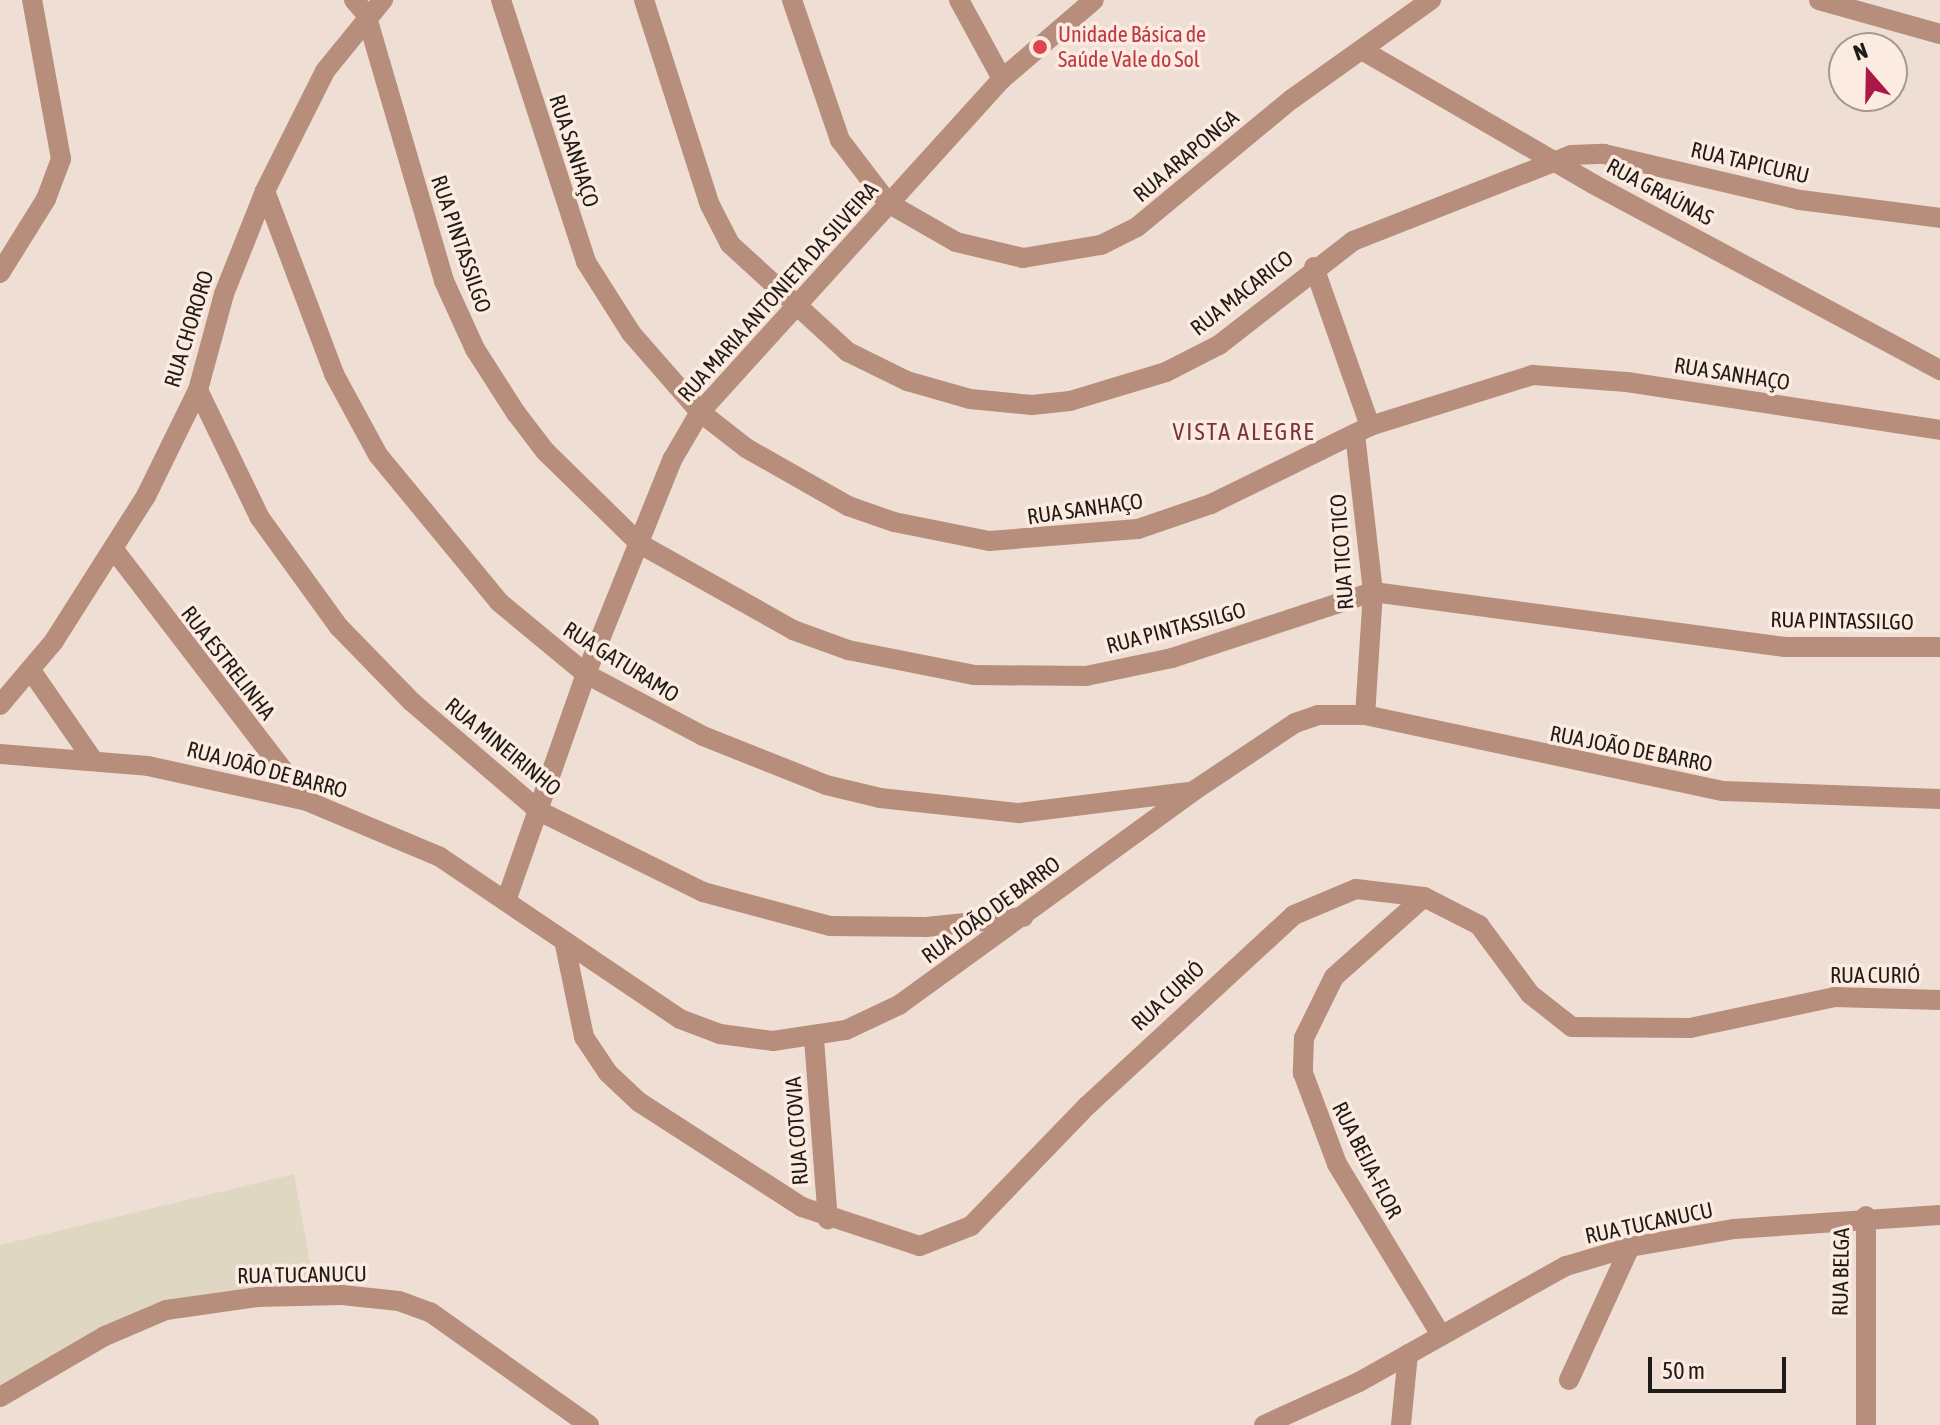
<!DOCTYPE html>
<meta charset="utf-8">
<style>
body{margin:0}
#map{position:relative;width:1940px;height:1425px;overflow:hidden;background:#efded3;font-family:"Asap Condensed",sans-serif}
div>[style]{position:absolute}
.commercial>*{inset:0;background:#e0d7c2}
.minor>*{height:20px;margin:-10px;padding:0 10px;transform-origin:10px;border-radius:10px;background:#b78e7b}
.dots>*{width:22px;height:22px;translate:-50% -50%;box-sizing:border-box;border:4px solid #fcebe0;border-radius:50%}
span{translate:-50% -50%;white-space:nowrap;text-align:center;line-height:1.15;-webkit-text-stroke:7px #fcebe0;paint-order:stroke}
.health-label{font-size:22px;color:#be3a42}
.left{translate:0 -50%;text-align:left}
.street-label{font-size:22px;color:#211b17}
.neighbourhood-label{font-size:24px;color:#7a3341;letter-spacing:2px}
.north{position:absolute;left:1828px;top:32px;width:80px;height:80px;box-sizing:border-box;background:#fcebe0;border:2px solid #a49890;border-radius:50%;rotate:340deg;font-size:22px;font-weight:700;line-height:32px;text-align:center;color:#211b17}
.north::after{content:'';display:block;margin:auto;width:28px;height:36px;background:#ac1846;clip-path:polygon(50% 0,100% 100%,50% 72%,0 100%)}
.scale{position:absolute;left:1648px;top:1357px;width:138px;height:36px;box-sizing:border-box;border:4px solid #211b17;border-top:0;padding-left:10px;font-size:24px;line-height:28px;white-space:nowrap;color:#211b17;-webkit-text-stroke:6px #fcebe0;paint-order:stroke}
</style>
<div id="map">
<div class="commercial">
<div style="clip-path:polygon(294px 1174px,313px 1279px,178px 1304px,0 1388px,0 1245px)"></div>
</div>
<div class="minor">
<div style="left:354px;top:0;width:18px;rotate:49deg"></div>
<div style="left:366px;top:14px;width:278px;rotate:73.7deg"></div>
<div style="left:444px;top:281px;width:75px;rotate:65.5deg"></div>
<div style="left:475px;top:349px;width:76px;rotate:57.4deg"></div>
<div style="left:516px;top:413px;width:48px;rotate:52.7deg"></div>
<div style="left:545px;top:451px;width:133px;rotate:44.4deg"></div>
<div style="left:640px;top:544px;width:176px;rotate:29.3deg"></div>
<div style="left:793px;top:630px;width:59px;rotate:20deg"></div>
<div style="left:848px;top:650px;width:128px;rotate:11.2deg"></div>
<div style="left:974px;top:675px;width:112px;rotate:0.5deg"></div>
<div style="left:1086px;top:676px;width:88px;rotate:-11.8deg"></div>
<div style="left:1172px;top:658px;width:212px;rotate:-18.2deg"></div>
<div style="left:1373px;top:592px;width:416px;rotate:7.6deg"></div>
<div style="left:1785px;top:647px;width:155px"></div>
<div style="left:501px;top:0;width:275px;rotate:72deg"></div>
<div style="left:586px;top:262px;width:84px;rotate:57.6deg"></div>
<div style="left:631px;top:333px;width:105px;rotate:48.9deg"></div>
<div style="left:700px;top:412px;width:58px;rotate:38deg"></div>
<div style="left:746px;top:448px;width:117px;rotate:29.6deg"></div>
<div style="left:848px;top:506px;width:49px;rotate:19.2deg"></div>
<div style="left:894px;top:522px;width:97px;rotate:11.3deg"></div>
<div style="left:989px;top:541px;width:149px;rotate:-4.6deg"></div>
<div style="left:1138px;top:529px;width:77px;rotate:-18.9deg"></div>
<div style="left:1211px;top:504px;width:177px;rotate:-26.1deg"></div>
<div style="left:1370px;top:426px;width:171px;rotate:-17.4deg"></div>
<div style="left:1533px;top:375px;width:94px;rotate:4.3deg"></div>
<div style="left:1627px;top:382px;width:317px;rotate:8.7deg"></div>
<div style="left:644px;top:0;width:215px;rotate:72.2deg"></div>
<div style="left:710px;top:205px;width:44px;rotate:62.9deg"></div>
<div style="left:730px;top:244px;width:160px;rotate:42.5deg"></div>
<div style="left:848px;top:352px;width:66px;rotate:26.2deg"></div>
<div style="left:907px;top:381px;width:66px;rotate:15.9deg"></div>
<div style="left:970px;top:399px;width:62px;rotate:5.5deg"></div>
<div style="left:1032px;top:405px;width:38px;rotate:-6deg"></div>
<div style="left:1070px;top:401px;width:100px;rotate:-16.8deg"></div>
<div style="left:1166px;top:372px;width:59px;rotate:-27deg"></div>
<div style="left:1219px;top:345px;width:170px;rotate:-37.8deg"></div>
<div style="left:1353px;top:241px;width:234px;rotate:-21.5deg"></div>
<div style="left:1571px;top:155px;width:33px;rotate:-2deg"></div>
<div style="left:1604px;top:154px;width:201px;rotate:13.2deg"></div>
<div style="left:1800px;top:200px;width:141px;rotate:7.3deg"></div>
<div style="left:792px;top:0;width:148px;rotate:71.1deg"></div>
<div style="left:840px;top:140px;width:79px;rotate:52.7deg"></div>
<div style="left:888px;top:203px;width:78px;rotate:29.8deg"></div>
<div style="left:956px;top:242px;width:69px;rotate:13.4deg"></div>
<div style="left:1023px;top:258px;width:79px;rotate:-9.5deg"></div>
<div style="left:1101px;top:245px;width:40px;rotate:-26.6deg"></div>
<div style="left:1137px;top:227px;width:201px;rotate:-39.6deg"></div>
<div style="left:1292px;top:99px;width:171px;rotate:-35.5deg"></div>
<div style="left:959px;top:0;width:90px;rotate:61.4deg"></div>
<div style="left:1819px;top:0;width:126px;rotate:15.7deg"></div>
<div style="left:1362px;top:50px;width:267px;rotate:30.1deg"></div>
<div style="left:1593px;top:184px;width:394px;rotate:28.2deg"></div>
<div style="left:265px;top:191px;width:196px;rotate:69.3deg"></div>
<div style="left:334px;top:374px;width:92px;rotate:61.5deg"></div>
<div style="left:378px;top:455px;width:190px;rotate:50.5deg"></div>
<div style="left:499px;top:602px;width:113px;rotate:39.6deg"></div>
<div style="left:586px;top:674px;width:132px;rotate:27.9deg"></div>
<div style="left:703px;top:736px;width:132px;rotate:21.7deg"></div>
<div style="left:826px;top:785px;width:56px;rotate:13.5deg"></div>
<div style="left:880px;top:798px;width:140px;rotate:6.2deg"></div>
<div style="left:1019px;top:813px;width:169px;rotate:-7.1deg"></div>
<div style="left:1314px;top:267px;width:169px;rotate:70.6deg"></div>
<div style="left:0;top:273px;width:87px;rotate:-58.1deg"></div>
<div style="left:46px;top:199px;width:43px;rotate:-69.4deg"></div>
<div style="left:61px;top:159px;width:162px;rotate:-100.3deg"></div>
<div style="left:198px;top:390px;width:142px;rotate:64.2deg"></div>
<div style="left:260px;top:518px;width:135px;rotate:54.1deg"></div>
<div style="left:339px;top:627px;width:105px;rotate:45.8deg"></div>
<div style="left:412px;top:702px;width:167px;rotate:40.6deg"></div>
<div style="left:539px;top:811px;width:183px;rotate:26.3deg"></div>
<div style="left:703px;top:892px;width:131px;rotate:15deg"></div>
<div style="left:830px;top:926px;width:96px;rotate:0.6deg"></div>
<div style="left:926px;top:927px;width:98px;rotate:-5.9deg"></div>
<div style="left:1355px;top:434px;width:159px;rotate:83.5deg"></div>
<div style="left:1373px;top:592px;width:123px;rotate:93.7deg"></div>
<div style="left:115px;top:551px;width:315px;rotate:52.5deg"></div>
<div style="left:32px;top:672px;width:107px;rotate:55.3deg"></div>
<div style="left:0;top:705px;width:84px;rotate:-49.8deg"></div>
<div style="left:54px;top:641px;width:172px;rotate:-57.6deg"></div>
<div style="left:146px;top:496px;width:118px;rotate:-63.9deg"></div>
<div style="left:198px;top:390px;width:99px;rotate:-74.8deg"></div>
<div style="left:224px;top:294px;width:111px;rotate:-68.3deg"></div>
<div style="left:265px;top:191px;width:134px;rotate:-63.4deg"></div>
<div style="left:325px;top:71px;width:92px;rotate:-50.8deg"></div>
<div style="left:0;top:754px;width:148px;rotate:4.6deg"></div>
<div style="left:148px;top:766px;width:163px;rotate:12.4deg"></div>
<div style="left:307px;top:801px;width:144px;rotate:22.8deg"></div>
<div style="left:440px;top:857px;width:290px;rotate:34deg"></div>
<div style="left:680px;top:1019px;width:43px;rotate:20.6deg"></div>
<div style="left:720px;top:1034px;width:53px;rotate:7.5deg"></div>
<div style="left:773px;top:1041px;width:74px;rotate:-8.6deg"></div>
<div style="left:846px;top:1030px;width:59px;rotate:-25.3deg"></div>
<div style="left:899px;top:1005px;width:366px;rotate:-36deg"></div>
<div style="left:1195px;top:790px;width:120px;rotate:-33.8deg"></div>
<div style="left:1295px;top:723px;width:24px;rotate:-19deg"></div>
<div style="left:1318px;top:715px;width:47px"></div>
<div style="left:1365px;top:715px;width:366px;rotate:12deg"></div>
<div style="left:1723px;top:791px;width:217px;rotate:2.1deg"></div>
<div style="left:1424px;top:897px;width:120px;rotate:138.4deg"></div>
<div style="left:1334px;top:977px;width:68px;rotate:116.2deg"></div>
<div style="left:1304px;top:1038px;width:35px;rotate:92deg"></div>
<div style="left:1303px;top:1073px;width:97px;rotate:69.5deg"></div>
<div style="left:1337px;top:1164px;width:197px;rotate:58.7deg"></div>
<div style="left:506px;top:901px;width:241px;rotate:-70.6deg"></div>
<div style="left:586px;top:674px;width:231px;rotate:-68.1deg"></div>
<div style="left:672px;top:460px;width:56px;rotate:-59.7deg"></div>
<div style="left:700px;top:412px;width:450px;rotate:-47.8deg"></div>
<div style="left:1002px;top:79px;width:121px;rotate:-40.7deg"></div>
<div style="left:565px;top:945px;width:94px;rotate:78.3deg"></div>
<div style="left:584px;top:1037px;width:43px;rotate:56.3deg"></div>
<div style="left:608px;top:1073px;width:42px;rotate:43.1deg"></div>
<div style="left:639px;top:1102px;width:194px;rotate:32.8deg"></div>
<div style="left:802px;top:1207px;width:124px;rotate:18.3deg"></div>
<div style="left:920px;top:1246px;width:55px;rotate:-21.4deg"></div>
<div style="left:971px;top:1226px;width:168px;rotate:-46deg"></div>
<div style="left:1088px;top:1105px;width:280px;rotate:-42.7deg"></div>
<div style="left:1294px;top:915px;width:67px;rotate:-22.8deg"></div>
<div style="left:1356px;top:889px;width:68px;rotate:6.7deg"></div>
<div style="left:1424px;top:897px;width:62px;rotate:27deg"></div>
<div style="left:1479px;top:925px;width:86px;rotate:53.5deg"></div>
<div style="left:1530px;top:994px;width:53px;rotate:38.2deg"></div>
<div style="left:1572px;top:1027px;width:118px;rotate:0.5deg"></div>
<div style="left:1690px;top:1028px;width:147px;rotate:-12.1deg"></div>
<div style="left:1834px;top:997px;width:106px;rotate:1.6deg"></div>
<div style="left:814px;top:1039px;width:181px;rotate:85.6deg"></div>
<div style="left:1569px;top:1380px;width:146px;rotate:-65.4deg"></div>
<div style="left:0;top:1397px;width:121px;rotate:-30.2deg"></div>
<div style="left:105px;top:1336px;width:66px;rotate:-23.1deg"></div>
<div style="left:166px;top:1310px;width:92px;rotate:-8.1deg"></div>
<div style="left:257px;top:1297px;width:85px;rotate:-1.3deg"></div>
<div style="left:342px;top:1295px;width:57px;rotate:6deg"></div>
<div style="left:399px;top:1301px;width:33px;rotate:20deg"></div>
<div style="left:430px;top:1312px;width:195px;rotate:35.4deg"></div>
<div style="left:1264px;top:1425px;width:104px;rotate:-24.4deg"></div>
<div style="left:1359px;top:1382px;width:237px;rotate:-29.3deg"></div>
<div style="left:1566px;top:1266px;width:67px;rotate:-16.5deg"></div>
<div style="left:1630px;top:1247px;width:106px;rotate:-9.8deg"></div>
<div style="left:1734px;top:1229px;width:206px;rotate:-3.9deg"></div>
<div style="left:1401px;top:1425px;width:71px;rotate:-84.4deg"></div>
<div style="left:1866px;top:1425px;width:209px;rotate:-90deg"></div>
</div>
<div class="dots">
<div style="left:1040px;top:47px;background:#e0444e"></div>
</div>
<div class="health-label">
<span class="left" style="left:1058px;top:47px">Unidade Básica de<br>Saúde Vale do Sol</span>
</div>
<div class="street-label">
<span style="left:574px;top:151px;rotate:72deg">RUA SANHAÇO</span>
<span style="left:1186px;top:156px;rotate:-40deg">RUA ARAPONGA</span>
<span style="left:1750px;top:163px;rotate:13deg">RUA TAPICURU</span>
<span style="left:1660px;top:192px;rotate:28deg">RUA GRAÚNAS</span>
<span style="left:461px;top:244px;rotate:71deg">RUA PINTASSILGO</span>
<span style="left:778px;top:292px;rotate:-48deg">RUA MARIA ANTONIETA DA SILVEIRA</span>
<span style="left:1242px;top:293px;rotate:-38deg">RUA MACARICO</span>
<span style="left:189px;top:329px;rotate:-73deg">RUA CHORORO</span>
<span style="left:1732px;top:374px;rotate:9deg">RUA SANHAÇO</span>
<span style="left:1085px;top:509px;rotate:-8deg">RUA SANHAÇO</span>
<span style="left:1342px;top:552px;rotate:-94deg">RUA TICO TICO</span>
<span style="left:1842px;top:621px;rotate:1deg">RUA PINTASSILGO</span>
<span style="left:1176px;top:628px;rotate:-15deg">RUA PINTASSILGO</span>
<span style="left:621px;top:662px;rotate:32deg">RUA GATURAMO</span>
<span style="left:228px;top:663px;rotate:52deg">RUA ESTRELINHA</span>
<span style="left:503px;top:747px;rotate:39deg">RUA MINEIRINHO</span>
<span style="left:1631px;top:749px;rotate:11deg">RUA JOÃO DE BARRO</span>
<span style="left:267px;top:770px;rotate:15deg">RUA JOÃO DE BARRO</span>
<span style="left:991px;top:910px;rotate:-36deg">RUA JOÃO DE BARRO</span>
<span style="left:1875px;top:976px">RUA CURIÓ</span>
<span style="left:1168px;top:996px;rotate:-43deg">RUA CURIÓ</span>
<span style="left:797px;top:1131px;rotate:-94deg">RUA COTOVIA</span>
<span style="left:1367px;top:1160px;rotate:63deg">RUA BEIJA-FLOR</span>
<span style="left:1649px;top:1223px;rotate:-12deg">RUA TUCANUCU</span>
<span style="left:1841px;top:1272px;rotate:-89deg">RUA BELGA</span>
<span style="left:302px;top:1275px;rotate:-1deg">RUA TUCANUCU</span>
</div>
<div class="neighbourhood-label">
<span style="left:1244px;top:432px">VISTA ALEGRE</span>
</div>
<div class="north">N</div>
<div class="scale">50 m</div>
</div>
